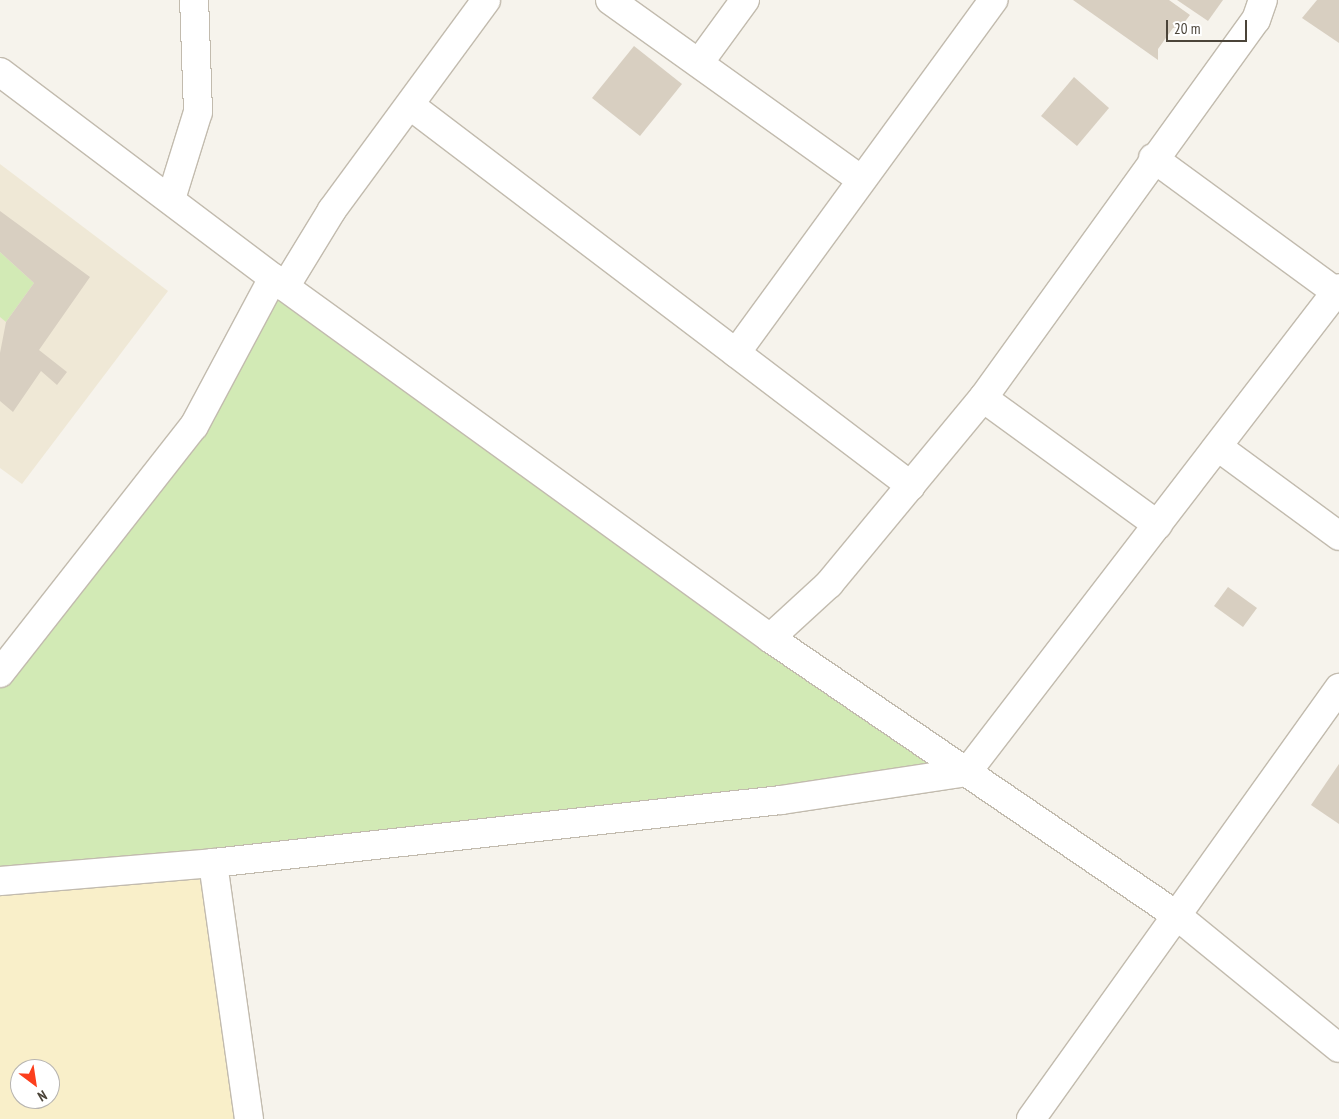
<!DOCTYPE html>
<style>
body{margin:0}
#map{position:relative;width:1339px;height:1119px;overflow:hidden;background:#f6f3ec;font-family:"PT Sans Narrow",sans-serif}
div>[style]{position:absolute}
.education>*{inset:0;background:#efe8d6}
.green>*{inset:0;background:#d2eab5}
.sand>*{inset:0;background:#f9efc9}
.building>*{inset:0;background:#d8cfc1}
.roads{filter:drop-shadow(1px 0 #c2bbae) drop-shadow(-1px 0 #c2bbae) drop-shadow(0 1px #c2bbae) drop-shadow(0 -1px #c2bbae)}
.minor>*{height:28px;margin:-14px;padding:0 14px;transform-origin:14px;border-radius:14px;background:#fff}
span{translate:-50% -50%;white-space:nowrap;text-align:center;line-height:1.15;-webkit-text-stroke:4px #fff;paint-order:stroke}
.north{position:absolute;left:10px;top:1059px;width:50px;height:50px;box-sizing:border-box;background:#fff;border:1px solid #b7b4b0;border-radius:50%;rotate:149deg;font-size:14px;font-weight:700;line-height:20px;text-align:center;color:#4b4439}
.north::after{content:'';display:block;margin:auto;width:18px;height:22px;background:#fc3f1d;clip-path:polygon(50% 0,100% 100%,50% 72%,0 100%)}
.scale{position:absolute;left:1166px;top:20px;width:81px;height:22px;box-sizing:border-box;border:2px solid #4b4439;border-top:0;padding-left:6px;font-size:15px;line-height:18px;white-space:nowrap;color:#4b4439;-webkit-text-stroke:4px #fff;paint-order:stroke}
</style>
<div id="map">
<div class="education">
<div style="clip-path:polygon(0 164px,168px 291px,22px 484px,0 468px)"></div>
</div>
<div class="green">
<div style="clip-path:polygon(0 252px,34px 283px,6px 322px,0 317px)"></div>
<div style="clip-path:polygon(285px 287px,967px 772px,0 880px,0 683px)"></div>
</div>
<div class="sand">
<div style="clip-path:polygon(evenodd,213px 863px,249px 1119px,0 1119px,0 881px,213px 863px,20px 1069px,50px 1069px,50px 1099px,20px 1099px,20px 1069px)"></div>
</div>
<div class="building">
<div style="clip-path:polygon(1073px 0,1169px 0,1190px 15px,1180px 28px,1173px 28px,1158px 49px,1158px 60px)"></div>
<div style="clip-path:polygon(1177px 0,1223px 0,1208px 21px)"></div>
<div style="clip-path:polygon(1317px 0,1339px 0,1339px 43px,1302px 18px)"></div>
<div style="clip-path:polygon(634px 46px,682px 84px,640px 136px,592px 98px)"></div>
<div style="clip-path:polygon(1074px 77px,1109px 108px,1077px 146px,1041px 116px)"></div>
<div style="clip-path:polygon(0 211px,90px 277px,39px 350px,67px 372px,57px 385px,41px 371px,13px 412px,0 401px,0 353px,6px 322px,34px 283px,0 252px)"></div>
<div style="clip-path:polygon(1228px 587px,1257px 608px,1243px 627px,1214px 606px)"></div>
<div style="clip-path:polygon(1339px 764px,1339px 824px,1311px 805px)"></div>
</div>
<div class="roads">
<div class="minor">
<div style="left:610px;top:0;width:307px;rotate:35.6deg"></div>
<div style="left:699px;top:63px;width:78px;rotate:-53.9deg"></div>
<div style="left:0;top:72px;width:357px;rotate:37deg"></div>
<div style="left:285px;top:287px;width:599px;rotate:35.89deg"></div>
<div style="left:770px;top:638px;width:491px;rotate:34.3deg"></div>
<div style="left:1176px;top:915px;width:210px;rotate:39.2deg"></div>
<div style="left:411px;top:106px;width:628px;rotate:37.23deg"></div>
<div style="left:1153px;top:158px;width:227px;rotate:36.2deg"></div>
<div style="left:171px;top:199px;width:91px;rotate:-72.8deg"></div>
<div style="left:198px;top:112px;width:112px;rotate:-92deg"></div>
<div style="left:285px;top:287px;width:90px;rotate:-58.6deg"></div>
<div style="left:332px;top:210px;width:260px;rotate:-53.7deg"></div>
<div style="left:736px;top:353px;width:437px;rotate:-53.9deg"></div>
<div style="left:983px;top:398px;width:216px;rotate:36deg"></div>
<div style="left:1218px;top:447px;width:150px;rotate:36.3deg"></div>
<div style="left:770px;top:638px;width:80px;rotate:-42.5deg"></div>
<div style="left:829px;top:584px;width:241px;rotate:-50.4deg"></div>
<div style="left:983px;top:398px;width:466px;rotate:-54.2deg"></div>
<div style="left:1256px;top:20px;width:21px;rotate:-71deg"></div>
<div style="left:0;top:673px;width:314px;rotate:-51.9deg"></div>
<div style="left:194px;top:426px;width:168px;rotate:-61.9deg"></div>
<div style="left:213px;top:863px;width:259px;rotate:82deg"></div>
<div style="left:0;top:881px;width:214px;rotate:-4.8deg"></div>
<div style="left:213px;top:863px;width:571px;rotate:-6.33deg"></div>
<div style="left:781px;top:800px;width:188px;rotate:-8.6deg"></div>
<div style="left:967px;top:772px;width:610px;rotate:-52.45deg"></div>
<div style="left:1031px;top:1119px;width:530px;rotate:-54.45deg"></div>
</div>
</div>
<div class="north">N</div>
<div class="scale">20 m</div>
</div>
